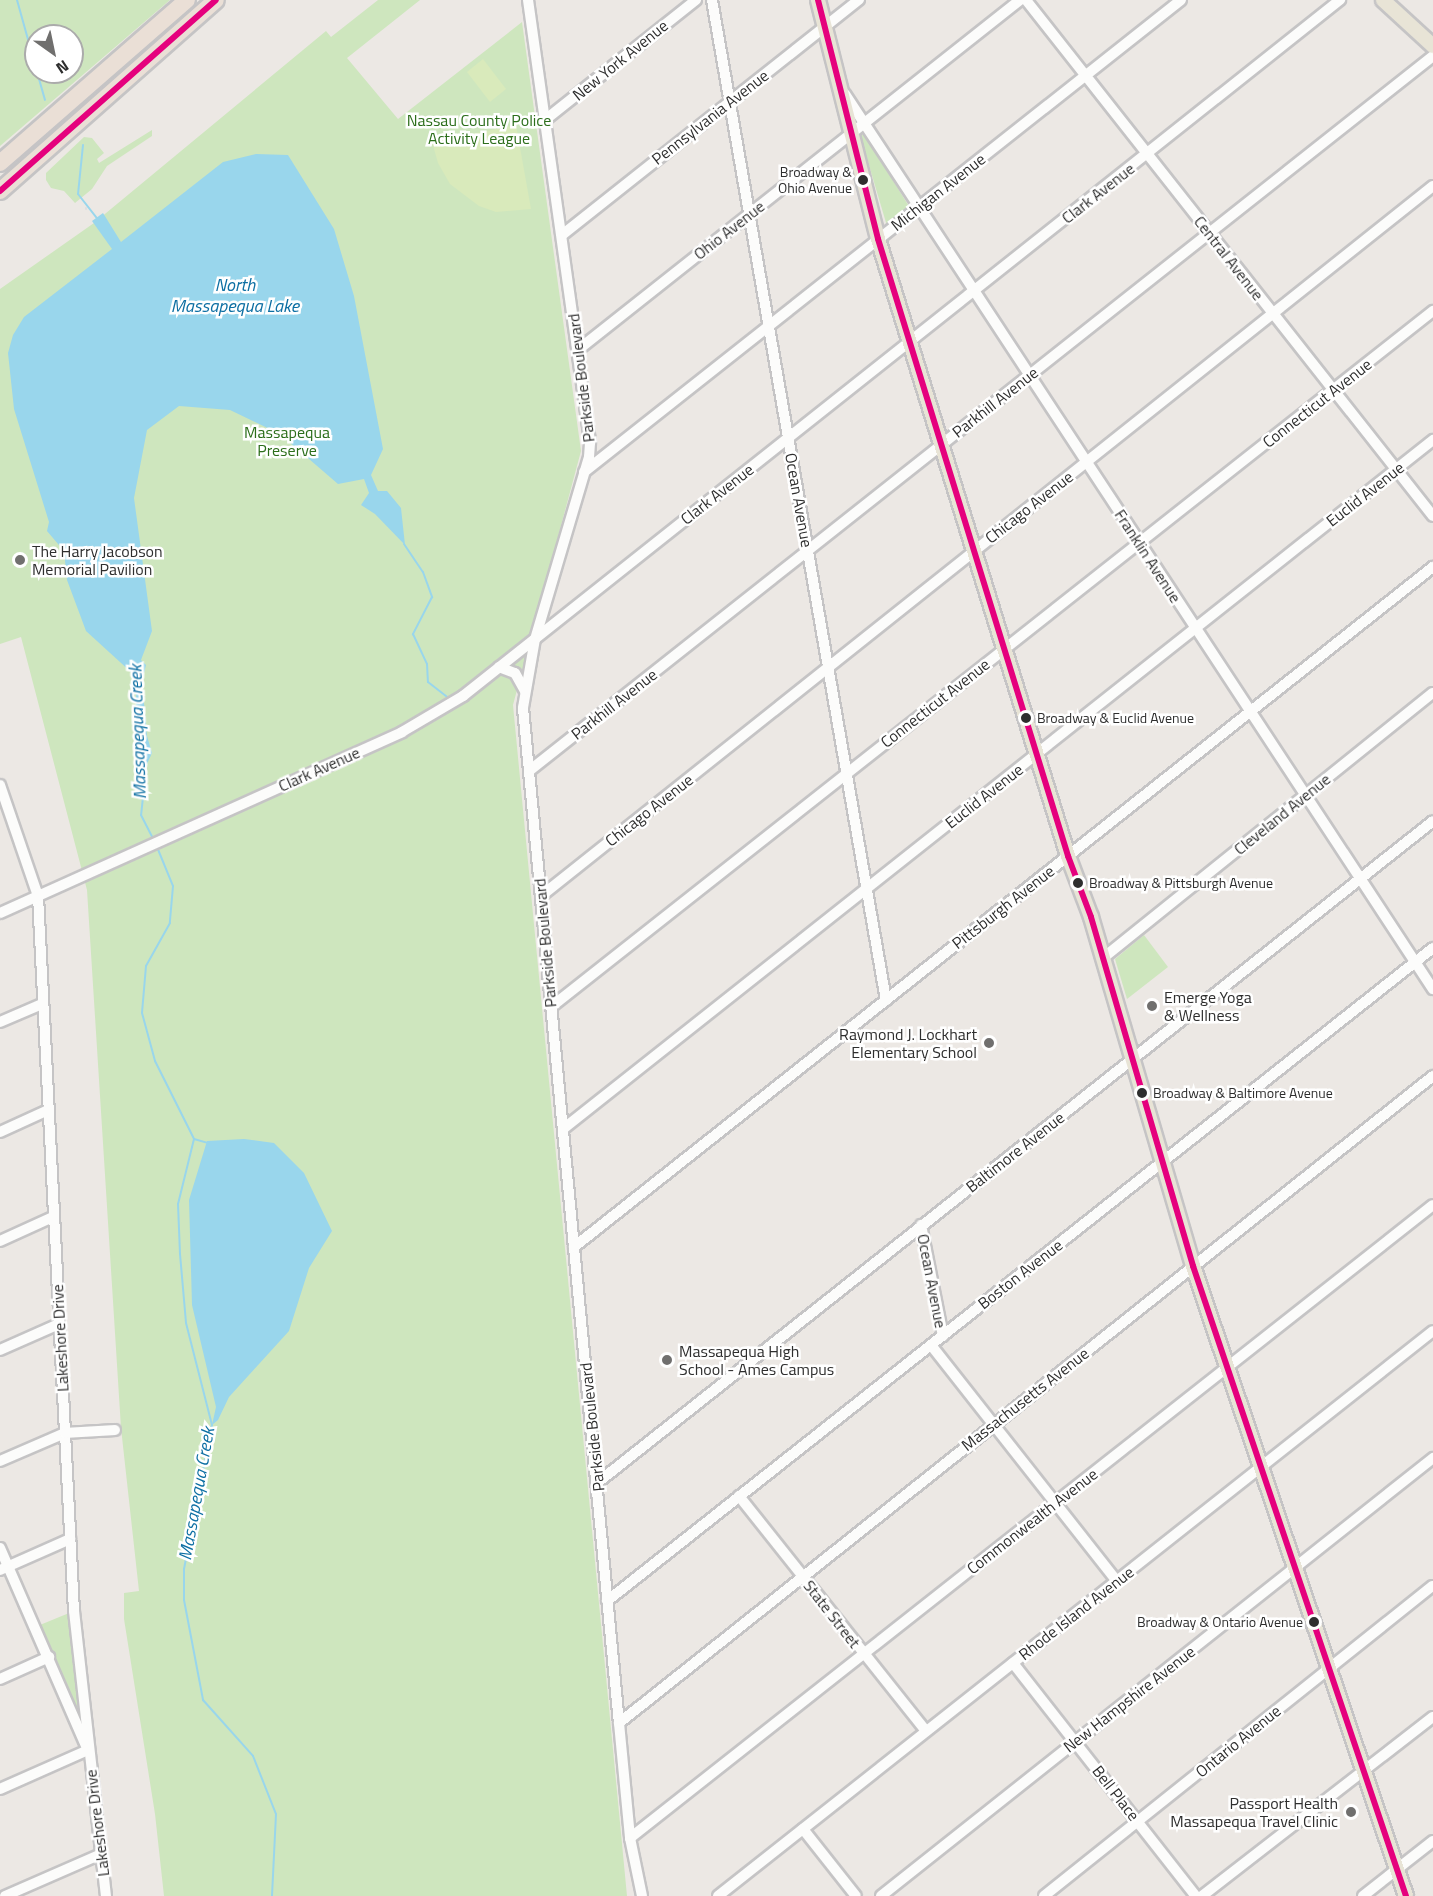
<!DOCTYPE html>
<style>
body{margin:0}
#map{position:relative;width:1433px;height:1896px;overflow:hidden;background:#ece8e4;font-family:"Titillium Web",sans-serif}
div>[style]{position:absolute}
.green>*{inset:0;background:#cee6be}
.pitch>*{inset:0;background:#d9eabb}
.water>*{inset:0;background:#99d6ec}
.stream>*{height:2px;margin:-1px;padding:0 1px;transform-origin:1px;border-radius:1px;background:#99d6ec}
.roads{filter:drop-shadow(2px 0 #c5c4c5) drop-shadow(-2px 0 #c5c4c5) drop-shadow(0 2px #c5c4c5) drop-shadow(0 -2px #c5c4c5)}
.minor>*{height:10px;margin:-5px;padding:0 5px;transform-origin:5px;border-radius:5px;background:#fcfcfb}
.major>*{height:14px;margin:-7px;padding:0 7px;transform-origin:7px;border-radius:7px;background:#e8e4d6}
.highway>*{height:16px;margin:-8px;padding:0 8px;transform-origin:8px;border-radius:8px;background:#eadfd6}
.rail>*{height:2px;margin:-1px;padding:0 1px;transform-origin:1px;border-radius:1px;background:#dfdfe1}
.bus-1>*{height:6px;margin:-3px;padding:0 3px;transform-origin:3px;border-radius:3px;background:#e5007d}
.dots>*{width:16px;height:16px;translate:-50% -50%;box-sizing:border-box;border:3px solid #fff;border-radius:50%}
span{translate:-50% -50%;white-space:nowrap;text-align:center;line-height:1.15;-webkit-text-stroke:5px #fff;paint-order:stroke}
.bus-label{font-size:14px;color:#2e2e2e}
.right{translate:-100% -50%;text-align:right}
.left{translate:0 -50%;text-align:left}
.street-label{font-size:16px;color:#2e2e2e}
.park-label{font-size:16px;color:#2c6e1b}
.poi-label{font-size:16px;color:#2e2e2e}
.water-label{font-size:18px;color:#0d6fa3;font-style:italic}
.north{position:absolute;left:24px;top:24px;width:60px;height:60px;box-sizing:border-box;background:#fff;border:2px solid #ababab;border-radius:50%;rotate:147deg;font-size:16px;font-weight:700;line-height:24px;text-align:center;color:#2e2e2e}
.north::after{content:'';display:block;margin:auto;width:21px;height:27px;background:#706f6e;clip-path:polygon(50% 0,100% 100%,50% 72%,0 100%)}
</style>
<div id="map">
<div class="green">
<div style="clip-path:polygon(evenodd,0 0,170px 0,0 146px,0 0,36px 36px,72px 36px,72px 72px,36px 72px,36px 36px)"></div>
<div style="clip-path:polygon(378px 0,420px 0,347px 58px,398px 119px,522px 22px,581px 451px,513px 705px,627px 1896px,164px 1896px,155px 1814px,124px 1619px,124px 1593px,139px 1591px,121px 1428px,87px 890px,21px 637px,0 644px,0 289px,94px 223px,326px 31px,331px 37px)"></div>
<div style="clip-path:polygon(152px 130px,152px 136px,107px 166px,92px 189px,75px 203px,64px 191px,51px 188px,46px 180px,46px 173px,84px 137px,92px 138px,104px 153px,97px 159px,99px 163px)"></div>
<div style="clip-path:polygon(860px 135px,865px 135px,910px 208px,887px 226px)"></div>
<div style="clip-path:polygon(1144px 935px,1168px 967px,1127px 999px,1115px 959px)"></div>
<div style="clip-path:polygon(74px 1611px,88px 1750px,35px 1627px)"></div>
</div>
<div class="pitch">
<div style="clip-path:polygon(483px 59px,506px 89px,490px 102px,467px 72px)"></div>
<div style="clip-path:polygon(516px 125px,531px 209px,496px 212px,479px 206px,450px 184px,438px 163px,432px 142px)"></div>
</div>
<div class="water">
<div style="clip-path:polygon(256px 154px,288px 155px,334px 229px,354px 296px,383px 449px,371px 475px,378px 491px,387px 491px,401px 508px,405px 545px,375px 514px,361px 505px,369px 493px,364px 479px,338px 484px,280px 434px,230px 410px,179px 406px,147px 430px,134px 498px,152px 631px,141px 660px,146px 665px,142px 681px,147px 736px,152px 753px,146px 766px,143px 798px,138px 778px,136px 694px,132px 673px,86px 631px,67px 580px,64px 551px,47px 531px,49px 522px,14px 409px,8px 353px,13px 335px,24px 317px,112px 249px,92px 221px,103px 213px,121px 242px,223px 162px)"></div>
<div style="clip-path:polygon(244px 1139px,274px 1143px,304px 1173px,332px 1231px,309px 1268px,289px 1331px,229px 1397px,218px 1420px,212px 1425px,216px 1407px,192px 1305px,189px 1200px,207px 1141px)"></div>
</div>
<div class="stream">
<div style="left:17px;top:0;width:71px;rotate:74.4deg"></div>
<div style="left:37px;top:72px;width:29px;rotate:74deg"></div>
<div style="left:83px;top:145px;width:49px;rotate:95.8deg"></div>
<div style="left:78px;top:194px;width:31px;rotate:52deg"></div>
<div style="left:404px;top:544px;width:34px;rotate:56deg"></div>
<div style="left:423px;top:572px;width:27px;rotate:70deg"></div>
<div style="left:432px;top:597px;width:42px;rotate:117.2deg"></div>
<div style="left:413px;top:634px;width:33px;rotate:65deg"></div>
<div style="left:427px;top:664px;width:18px;rotate:87deg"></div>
<div style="left:428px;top:682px;width:24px;rotate:38deg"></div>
<div style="left:143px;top:797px;width:18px;rotate:96deg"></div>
<div style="left:141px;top:815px;width:27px;rotate:63deg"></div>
<div style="left:157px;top:847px;width:42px;rotate:67.7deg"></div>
<div style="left:173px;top:886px;width:37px;rotate:95deg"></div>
<div style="left:170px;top:923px;width:49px;rotate:119.2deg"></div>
<div style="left:146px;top:966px;width:47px;rotate:94.9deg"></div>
<div style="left:142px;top:1013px;width:50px;rotate:74.8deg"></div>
<div style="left:155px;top:1061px;width:87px;rotate:63.4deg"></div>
<div style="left:194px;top:1139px;width:67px;rotate:103.8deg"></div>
<div style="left:178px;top:1204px;width:50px;rotate:87.7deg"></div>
<div style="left:180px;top:1254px;width:69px;rotate:85deg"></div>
<div style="left:186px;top:1323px;width:105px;rotate:75.7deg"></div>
<div style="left:212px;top:1425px;width:147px;rotate:101deg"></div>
<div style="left:184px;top:1569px;width:31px;rotate:90deg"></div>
<div style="left:184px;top:1600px;width:102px;rotate:79.2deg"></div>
<div style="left:203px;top:1700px;width:75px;rotate:48.2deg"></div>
<div style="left:253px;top:1756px;width:62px;rotate:68.4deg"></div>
<div style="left:276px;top:1814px;width:82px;rotate:92.8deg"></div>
<div style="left:194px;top:1139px;width:15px;rotate:16deg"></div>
</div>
<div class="roads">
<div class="minor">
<div style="left:528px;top:0;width:447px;rotate:82deg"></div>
<div style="left:590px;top:443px;width:14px;rotate:94deg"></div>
<div style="left:589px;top:457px;width:190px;rotate:106.5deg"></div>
<div style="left:535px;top:639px;width:70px;rotate:99.9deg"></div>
<div style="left:523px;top:708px;width:1020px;rotate:84.6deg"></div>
<div style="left:619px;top:1723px;width:116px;rotate:84.5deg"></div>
<div style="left:630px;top:1838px;width:59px;rotate:78.3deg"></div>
<div style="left:712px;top:0;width:1015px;rotate:80.13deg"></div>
<div style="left:1026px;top:0;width:657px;rotate:51.74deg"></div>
<div style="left:845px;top:94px;width:1071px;rotate:56.7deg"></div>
<div style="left:545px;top:120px;width:193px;rotate:-38.5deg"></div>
<div style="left:562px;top:235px;width:379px;rotate:-38.4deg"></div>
<div style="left:579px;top:349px;width:562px;rotate:-38.36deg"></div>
<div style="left:584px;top:472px;width:761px;rotate:-38.33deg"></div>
<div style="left:499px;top:667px;width:17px;rotate:21deg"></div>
<div style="left:515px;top:673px;width:21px;rotate:61deg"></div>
<div style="left:529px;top:771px;width:1153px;rotate:-38.34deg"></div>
<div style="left:0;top:785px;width:117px;rotate:71.1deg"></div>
<div style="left:38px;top:896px;width:716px;rotate:87.12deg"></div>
<div style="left:74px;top:1611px;width:287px;rotate:83.6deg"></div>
<div style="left:541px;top:896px;width:1140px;rotate:-38.52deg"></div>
<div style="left:0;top:913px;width:441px;rotate:-24.2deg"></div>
<div style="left:402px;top:732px;width:71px;rotate:-30.5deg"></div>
<div style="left:463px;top:696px;width:1120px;rotate:-38.44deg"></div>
<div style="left:1103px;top:958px;width:423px;rotate:-38.8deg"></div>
<div style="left:551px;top:1007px;width:1124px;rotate:-38.28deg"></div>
<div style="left:0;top:1022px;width:46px;rotate:-23.2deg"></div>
<div style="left:563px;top:1129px;width:1110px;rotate:-38.38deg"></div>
<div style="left:0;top:1132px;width:53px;rotate:-24.6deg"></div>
<div style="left:921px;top:1225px;width:113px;rotate:78.8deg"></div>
<div style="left:0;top:1241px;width:58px;rotate:-24.4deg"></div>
<div style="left:574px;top:1247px;width:1096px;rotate:-38.37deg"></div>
<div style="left:931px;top:1345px;width:300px;rotate:51.8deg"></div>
<div style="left:0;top:1350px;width:64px;rotate:-23.8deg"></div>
<div style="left:0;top:1461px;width:71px;rotate:-23.3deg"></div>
<div style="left:65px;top:1433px;width:50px;rotate:-3.4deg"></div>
<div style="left:597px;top:1483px;width:1066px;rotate:-38.37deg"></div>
<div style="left:739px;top:1496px;width:300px;rotate:51.5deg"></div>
<div style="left:0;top:1548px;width:220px;rotate:66.5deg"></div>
<div style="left:88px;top:1750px;width:96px;rotate:156.1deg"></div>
<div style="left:0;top:1570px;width:77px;rotate:-23.9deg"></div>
<div style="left:607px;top:1601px;width:1053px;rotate:-38.33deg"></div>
<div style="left:1013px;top:1663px;width:296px;rotate:51.9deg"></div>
<div style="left:0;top:1679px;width:54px;rotate:-24.2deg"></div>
<div style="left:619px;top:1723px;width:1040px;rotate:-38.48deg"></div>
<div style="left:803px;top:1829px;width:85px;rotate:51.7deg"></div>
<div style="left:630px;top:1838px;width:1022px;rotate:-38.25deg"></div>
<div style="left:5px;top:1896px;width:105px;rotate:-23.6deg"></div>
<div style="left:718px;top:1896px;width:911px;rotate:-38.32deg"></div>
<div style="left:881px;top:1896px;width:705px;rotate:-38.43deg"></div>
<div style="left:1044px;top:1896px;width:497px;rotate:-38.6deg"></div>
<div style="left:1202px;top:1896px;width:292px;rotate:-37.8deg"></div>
<div style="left:1363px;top:1896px;width:89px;rotate:-38.2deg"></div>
</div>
<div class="major">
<div style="left:818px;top:0;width:246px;rotate:75.9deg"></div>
<div style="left:878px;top:239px;width:646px;rotate:72.88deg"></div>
<div style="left:1068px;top:856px;width:65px;rotate:69.3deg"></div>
<div style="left:1091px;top:917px;width:364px;rotate:73.7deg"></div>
<div style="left:1193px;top:1266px;width:665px;rotate:71.32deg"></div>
<div style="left:1383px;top:0;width:68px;rotate:42.6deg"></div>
</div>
<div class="highway">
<div style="left:0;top:163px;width:248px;rotate:-41.1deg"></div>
<div style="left:0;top:191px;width:288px;rotate:-41.5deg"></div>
</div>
</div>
<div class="rail">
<div style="left:86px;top:209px;width:1px;rotate:-90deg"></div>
</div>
<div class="bus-1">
<div style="left:818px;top:0;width:246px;rotate:75.9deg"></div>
<div style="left:878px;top:239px;width:646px;rotate:72.88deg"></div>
<div style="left:1068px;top:856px;width:65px;rotate:69.3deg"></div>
<div style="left:1091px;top:917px;width:364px;rotate:73.7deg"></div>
<div style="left:1193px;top:1266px;width:665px;rotate:71.32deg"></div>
<div style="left:0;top:191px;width:288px;rotate:-41.5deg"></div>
</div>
<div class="dots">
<div style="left:863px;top:180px;background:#2e2e2e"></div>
<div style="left:20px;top:560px;background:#706f6e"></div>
<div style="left:1026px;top:718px;background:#2e2e2e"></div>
<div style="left:1078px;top:883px;background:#2e2e2e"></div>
<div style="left:1152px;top:1006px;background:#706f6e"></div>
<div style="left:989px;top:1043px;background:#706f6e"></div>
<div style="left:1142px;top:1093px;background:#2e2e2e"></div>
<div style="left:667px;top:1360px;background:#706f6e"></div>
<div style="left:1314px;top:1622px;background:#2e2e2e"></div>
<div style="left:1351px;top:1812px;background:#706f6e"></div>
</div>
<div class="bus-label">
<span class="right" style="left:852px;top:180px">Broadway &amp;<br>Ohio Avenue</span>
<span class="left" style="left:1037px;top:718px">Broadway &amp; Euclid Avenue</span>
<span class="left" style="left:1089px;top:883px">Broadway &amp; Pittsburgh Avenue</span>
<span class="left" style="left:1153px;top:1093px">Broadway &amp; Baltimore Avenue</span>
<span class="right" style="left:1303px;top:1622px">Broadway &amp; Ontario Avenue</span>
</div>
<div class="street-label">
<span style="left:620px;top:60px;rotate:-39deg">New York Avenue</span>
<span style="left:710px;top:117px;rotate:-38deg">Pennsylvania Avenue</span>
<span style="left:938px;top:192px;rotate:-38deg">Michigan Avenue</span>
<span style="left:1098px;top:193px;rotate:-38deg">Clark Avenue</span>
<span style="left:729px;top:230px;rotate:-38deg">Ohio Avenue</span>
<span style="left:1229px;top:258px;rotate:52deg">Central Avenue</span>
<span style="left:581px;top:378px;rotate:-97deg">Parkside Boulevard</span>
<span style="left:995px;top:402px;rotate:-38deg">Parkhill Avenue</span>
<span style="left:1317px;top:403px;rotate:-38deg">Connecticut Avenue</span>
<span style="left:717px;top:494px;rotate:-38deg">Clark Avenue</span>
<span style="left:1365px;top:494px;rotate:-38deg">Euclid Avenue</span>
<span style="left:799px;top:500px;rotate:80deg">Ocean Avenue</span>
<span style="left:1029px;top:507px;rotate:-38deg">Chicago Avenue</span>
<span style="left:1148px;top:556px;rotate:57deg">Franklin Avenue</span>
<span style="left:935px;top:703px;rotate:-38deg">Connecticut Avenue</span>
<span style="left:614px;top:704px;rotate:-38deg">Parkhill Avenue</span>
<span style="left:319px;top:769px;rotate:-24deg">Clark Avenue</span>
<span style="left:984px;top:796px;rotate:-38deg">Euclid Avenue</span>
<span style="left:649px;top:810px;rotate:-38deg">Chicago Avenue</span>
<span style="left:1282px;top:814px;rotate:-39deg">Cleveland Avenue</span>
<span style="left:1003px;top:907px;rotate:-38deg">Pittsburgh Avenue</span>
<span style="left:545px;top:943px;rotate:-95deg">Parkside Boulevard</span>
<span style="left:1015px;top:1152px;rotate:-38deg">Baltimore Avenue</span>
<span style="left:1020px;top:1274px;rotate:-38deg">Boston Avenue</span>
<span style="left:932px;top:1281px;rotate:79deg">Ocean Avenue</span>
<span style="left:60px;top:1338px;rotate:-93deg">Lakeshore Drive</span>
<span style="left:1025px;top:1399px;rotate:-38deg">Massachusetts Avenue</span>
<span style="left:592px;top:1427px;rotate:-96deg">Parkside Boulevard</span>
<span style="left:1032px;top:1521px;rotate:-38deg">Commonwealth Avenue</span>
<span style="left:1076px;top:1613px;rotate:-38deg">Rhode Island Avenue</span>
<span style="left:832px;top:1614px;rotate:52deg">State Street</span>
<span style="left:1129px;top:1699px;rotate:-38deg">New Hampshire Avenue</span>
<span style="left:1238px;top:1741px;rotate:-39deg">Ontario Avenue</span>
<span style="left:1116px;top:1793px;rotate:52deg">Bell Place</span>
<span style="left:97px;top:1823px;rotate:-97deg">Lakeshore Drive</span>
</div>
<div class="park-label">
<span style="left:479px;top:129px">Nassau County Police<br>Activity League</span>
<span style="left:287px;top:441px">Massapequa<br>Preserve</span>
</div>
<div class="poi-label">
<span class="left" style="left:32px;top:560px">The Harry Jacobson<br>Memorial Pavilion</span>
<span class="left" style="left:1164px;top:1006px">Emerge Yoga<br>&amp; Wellness</span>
<span class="right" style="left:977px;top:1043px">Raymond J. Lockhart<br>Elementary School</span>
<span class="left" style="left:679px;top:1360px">Massapequa High<br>School - Ames Campus</span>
<span class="right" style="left:1338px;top:1812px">Passport Health<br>Massapequa Travel Clinic</span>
</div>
<div class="water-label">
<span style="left:235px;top:296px">North<br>Massapequa Lake</span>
<span style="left:138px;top:732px;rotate:-92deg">Massapequa Creek</span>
<span style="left:197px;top:1494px;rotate:-80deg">Massapequa Creek</span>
</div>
<div class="north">N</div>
</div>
